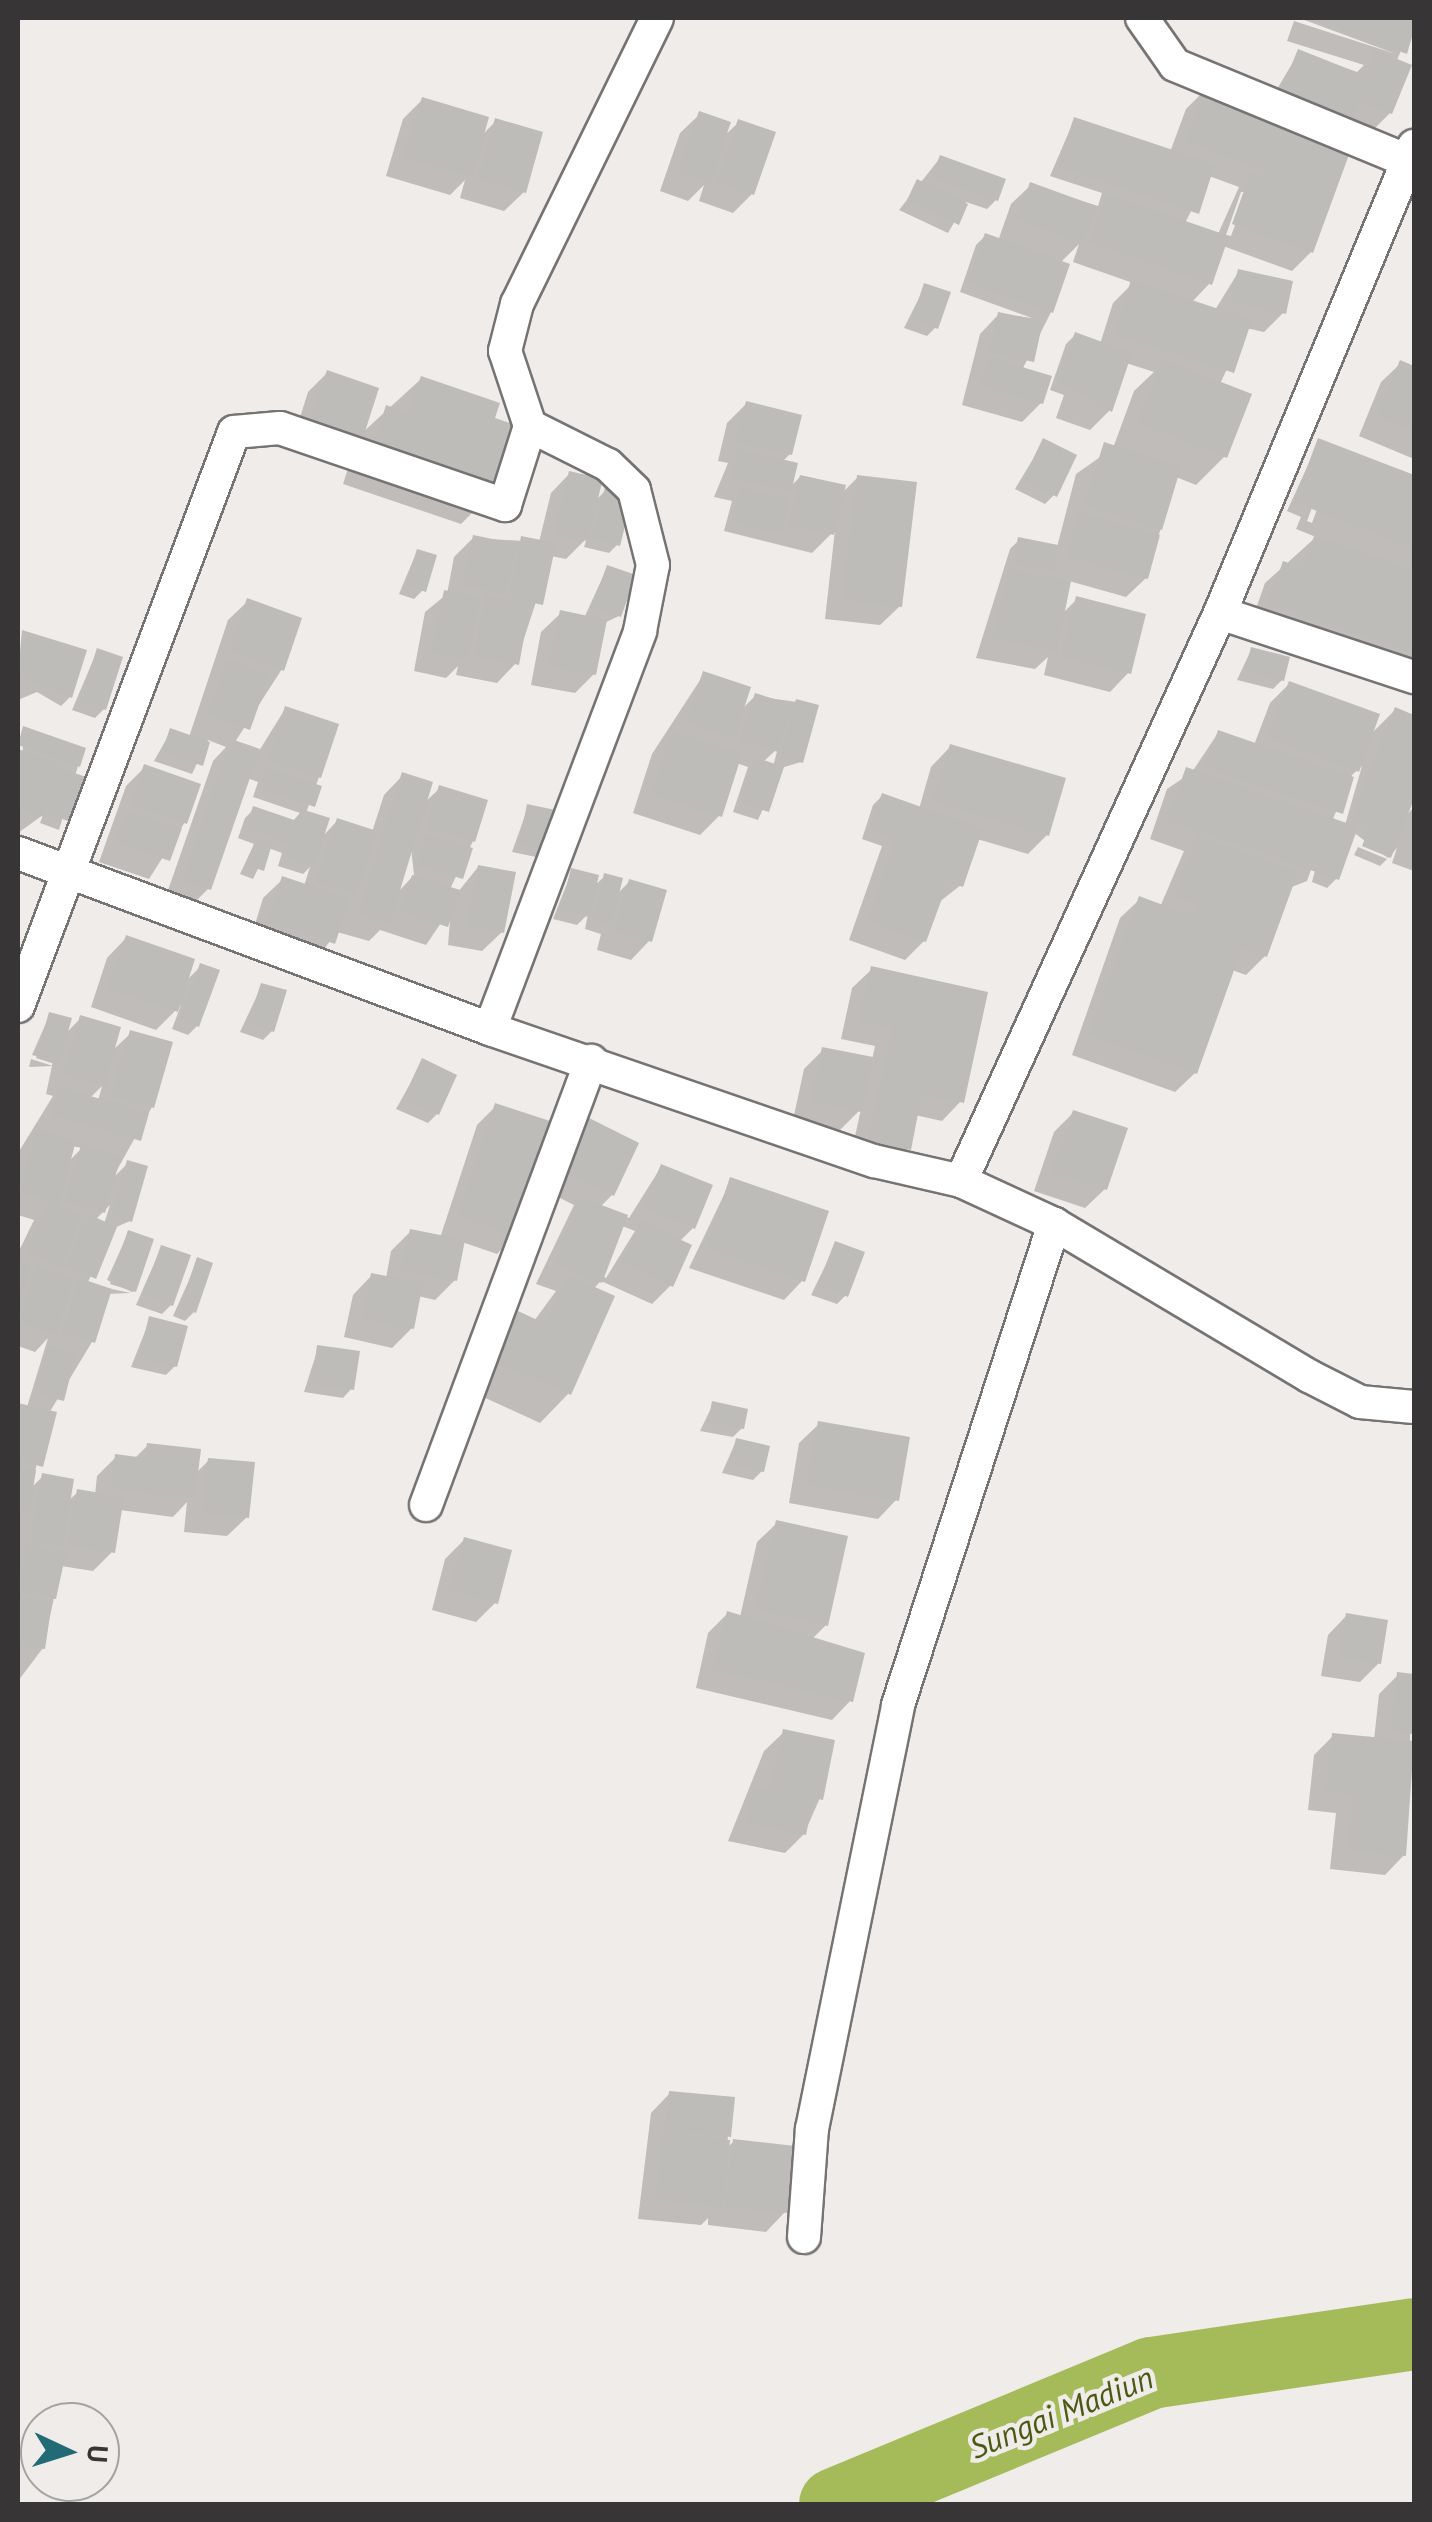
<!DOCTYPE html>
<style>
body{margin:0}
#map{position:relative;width:1432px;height:2522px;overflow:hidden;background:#efece9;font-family:"PT Sans",sans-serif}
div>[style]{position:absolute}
.shadow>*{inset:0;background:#0003}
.river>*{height:72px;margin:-36px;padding:0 36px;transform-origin:36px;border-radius:36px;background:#a5bb5a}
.building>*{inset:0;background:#bdbcb9}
.roads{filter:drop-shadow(2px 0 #767472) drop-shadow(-2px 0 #767472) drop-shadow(0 2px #767472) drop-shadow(0 -2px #767472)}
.street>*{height:32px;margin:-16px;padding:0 16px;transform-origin:16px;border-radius:16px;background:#fff}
span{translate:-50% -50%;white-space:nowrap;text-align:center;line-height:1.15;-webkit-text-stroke:9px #efece9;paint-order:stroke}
.water-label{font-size:32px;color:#4b5913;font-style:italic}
.frame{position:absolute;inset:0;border:20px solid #373535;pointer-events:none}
.north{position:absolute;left:20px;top:2402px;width:100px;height:100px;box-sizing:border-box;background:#efece9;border:2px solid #a5a3a1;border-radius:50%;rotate:94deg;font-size:28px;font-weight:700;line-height:40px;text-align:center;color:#373535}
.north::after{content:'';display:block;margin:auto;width:35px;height:45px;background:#216a76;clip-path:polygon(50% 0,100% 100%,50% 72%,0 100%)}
</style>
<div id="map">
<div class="shadow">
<div style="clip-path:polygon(evenodd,1299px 18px,1414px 22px,1396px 62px,1390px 113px,1371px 132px,1348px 123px,1311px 252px,1292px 271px,1223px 246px,1210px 283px,1191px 303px,1215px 310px,1239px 271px,1284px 312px,1264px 332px,1246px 328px,1220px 384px,1225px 456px,1196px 485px,1176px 477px,1146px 578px,1126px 597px,1069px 581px,1062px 614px,1077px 599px,1129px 672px,1110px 692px,1044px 675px,1048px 657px,1035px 669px,976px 658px,1010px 549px,1019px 540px,1057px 547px,1076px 474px,1113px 448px,1134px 391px,1154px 372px,1126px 363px,1109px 411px,1090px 430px,1056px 418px,1064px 395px,1050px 390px,1066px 344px,1075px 335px,1100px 344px,1113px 303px,1133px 283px,1073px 262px,1079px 244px,1060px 263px,1051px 312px,1022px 370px,1041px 403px,1022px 422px,962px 405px,980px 334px,999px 314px,1032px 318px,960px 292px,976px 245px,985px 236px,998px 241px,1011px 204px,1031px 185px,1098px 206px,1102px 193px,1050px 176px,1074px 120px,1170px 152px,1186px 109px,1205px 90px,1264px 111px,1299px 52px,1357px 72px,1364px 65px,1287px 41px,1294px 21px,1396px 54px,1299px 18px,1209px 176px,1239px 187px,1218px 234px,1185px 223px,1209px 176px,1299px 18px,1241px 192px,1247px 192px,1231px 236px,1226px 235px,1241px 192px)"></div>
<div style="clip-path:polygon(422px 100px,481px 136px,496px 121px,524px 192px,504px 211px,460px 198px,465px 180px,450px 195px,386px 176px,403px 119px)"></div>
<div style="clip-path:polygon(700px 114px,722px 138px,739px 122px,752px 194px,733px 213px,699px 201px,704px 185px,688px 201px,660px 191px,680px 133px)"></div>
<div style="clip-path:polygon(940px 158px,996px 200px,987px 209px,966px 202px,948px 233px,899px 210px)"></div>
<div style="clip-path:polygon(925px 286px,936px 327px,927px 336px,904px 328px)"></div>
<div style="clip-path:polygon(1401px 363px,1414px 369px,1414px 459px,1359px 436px,1381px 382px)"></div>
<div style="clip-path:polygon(327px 373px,362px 433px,421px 379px,492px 419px,490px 495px,461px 524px,343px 484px,354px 450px,338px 465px,290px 449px,308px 392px)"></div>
<div style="clip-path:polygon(747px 403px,790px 454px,782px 462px,789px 488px,800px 477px,841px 494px,858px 477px,900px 606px,880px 625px,825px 619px,835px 530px,812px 553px,724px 531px,732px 501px,714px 497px,728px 463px,718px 461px,727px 423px)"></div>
<div style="clip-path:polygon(1044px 441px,1054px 495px,1045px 504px,1015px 489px)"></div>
<div style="clip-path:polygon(evenodd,1319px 441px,1414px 475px,1414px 671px,1251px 623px,1265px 583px,1316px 537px,1296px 529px,1301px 517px,1287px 511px,1319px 441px,1327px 468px,1332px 468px,1312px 523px,1307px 521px,1327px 468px)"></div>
<div style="clip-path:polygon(570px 473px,595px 501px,606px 490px,618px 544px,609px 553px,584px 547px,587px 538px,566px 559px,551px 556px,516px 663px,497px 683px,456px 675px,458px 666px,446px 678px,414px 671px,425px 612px,447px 594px,454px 557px,473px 538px,539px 542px,551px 493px)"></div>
<div style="clip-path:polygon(417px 551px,423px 590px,414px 599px,399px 594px)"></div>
<div style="clip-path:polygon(607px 568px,619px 616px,604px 623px,594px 674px,575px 693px,531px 685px,541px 632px,561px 613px,584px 618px)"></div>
<div style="clip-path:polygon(evenodd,248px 601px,282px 669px,235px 742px,259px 751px,285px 709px,319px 777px,306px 813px,321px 838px,338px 820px,372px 832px,384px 795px,403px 775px,424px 803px,440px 788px,473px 841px,450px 889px,458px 892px,478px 867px,502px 932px,482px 951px,448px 945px,451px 908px,426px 945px,380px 930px,369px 941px,337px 932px,314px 962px,250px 941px,263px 898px,283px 879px,304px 886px,310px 867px,303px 874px,278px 866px,282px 853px,268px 848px,253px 879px,240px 874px,254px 844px,238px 838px,245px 818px,254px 809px,292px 822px,300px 813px,253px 797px,258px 782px,247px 778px,209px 888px,189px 908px,165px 899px,213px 761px,226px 747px,208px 740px,192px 774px,154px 761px,171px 731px,189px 737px,228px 620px,248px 601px,411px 848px,414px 875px,397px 893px,411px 848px)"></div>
<div style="clip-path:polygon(23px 633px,70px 697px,61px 706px,37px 692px,18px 700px)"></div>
<div style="clip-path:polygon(1251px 650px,1282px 680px,1273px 689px,1237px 680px)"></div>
<div style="clip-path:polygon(97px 651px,104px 709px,95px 718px,72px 710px)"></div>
<div style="clip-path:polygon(evenodd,704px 674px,741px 710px,755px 696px,797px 702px,801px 762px,781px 768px,758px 820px,733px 812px,748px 767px,736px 763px,720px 815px,700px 835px,633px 813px,652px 754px,704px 674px,778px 748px,773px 766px,763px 762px,778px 748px)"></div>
<div style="clip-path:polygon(evenodd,1289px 684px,1370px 735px,1395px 710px,1414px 718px,1414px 792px,1405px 817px,1414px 807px,1414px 871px,1392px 863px,1397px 848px,1388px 858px,1353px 832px,1336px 879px,1327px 888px,1312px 882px,1326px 828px,1307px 881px,1289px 888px,1265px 956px,1246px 975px,1232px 970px,1195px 1073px,1175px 1092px,1072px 1055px,1120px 918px,1140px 899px,1160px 907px,1184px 851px,1150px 839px,1167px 789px,1192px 772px,1218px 733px,1254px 745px,1270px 703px,1289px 684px,1362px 766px,1345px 825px,1332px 821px,1352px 775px,1362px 766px)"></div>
<div style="clip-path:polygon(24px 729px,78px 766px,59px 830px,40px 823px,43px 815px,18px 833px)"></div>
<div style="clip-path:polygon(950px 747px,1047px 835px,1028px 854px,977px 839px,961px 885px,938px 903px,924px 941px,905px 960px,849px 940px,882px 846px,862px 839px,873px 805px,882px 796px,919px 809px,931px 767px)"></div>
<div style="clip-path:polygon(145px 767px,185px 822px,149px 879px,99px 862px,126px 786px)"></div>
<div style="clip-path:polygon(528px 807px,557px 813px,541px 858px,512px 852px)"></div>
<div style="clip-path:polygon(1358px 847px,1387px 859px,1380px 866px,1354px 855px)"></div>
<div style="clip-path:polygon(572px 871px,593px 887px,605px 876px,616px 895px,629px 882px,650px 940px,631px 960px,597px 950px,601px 934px,585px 929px,588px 914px,577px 925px,553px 919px)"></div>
<div style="clip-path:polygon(126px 938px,185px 982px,201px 966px,197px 1026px,188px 1035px,172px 1029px,181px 1005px,156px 1030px,91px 1007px,107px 958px)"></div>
<div style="clip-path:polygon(872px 969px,961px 1101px,942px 1121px,915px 1115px,908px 1149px,889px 1168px,850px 1159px,861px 1109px,840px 1130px,793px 1120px,804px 1069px,823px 1050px,872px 1060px,875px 1046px,841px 1039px,852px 988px)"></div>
<div style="clip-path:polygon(262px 985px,272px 1031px,263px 1040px,240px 1032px)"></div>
<div style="clip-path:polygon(evenodd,50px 1014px,64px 1035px,81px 1018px,111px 1052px,131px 1033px,152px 1107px,112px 1179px,128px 1163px,130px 1221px,114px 1228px,87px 1284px,131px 1293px,107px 1294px,92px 1342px,49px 1413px,31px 1488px,43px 1476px,67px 1502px,78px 1492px,95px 1495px,97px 1476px,116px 1457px,134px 1459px,148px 1445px,195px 1474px,209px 1460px,247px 1517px,227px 1536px,184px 1532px,187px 1502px,173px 1517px,120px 1510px,112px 1552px,93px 1571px,61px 1566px,43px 1648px,18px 1681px,18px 1405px,27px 1407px,48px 1338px,35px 1352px,18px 1346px,18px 1253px,34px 1220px,18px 1215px,18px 1153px,53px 1096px,46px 1094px,53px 1061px,32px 1055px,50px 1014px,102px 1086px,98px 1101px,89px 1099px,102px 1086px,50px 1014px,72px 1146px,82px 1148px,68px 1162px,72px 1146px,50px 1014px,110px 1205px,104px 1224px,95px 1220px,110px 1205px)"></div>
<div style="clip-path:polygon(31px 1059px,53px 1066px,29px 1067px)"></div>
<div style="clip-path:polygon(423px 1061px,437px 1114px,428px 1123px,396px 1109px)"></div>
<div style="clip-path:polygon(496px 1106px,516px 1235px,497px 1254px,462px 1242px,455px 1280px,435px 1300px,418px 1296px,412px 1328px,392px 1348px,344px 1337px,353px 1295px,372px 1275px,386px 1278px,391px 1251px,410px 1232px,440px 1238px,477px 1125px)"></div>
<div style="clip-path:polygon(1073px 1113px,1105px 1189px,1085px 1208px,1034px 1191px,1054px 1132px)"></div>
<div style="clip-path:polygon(evenodd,568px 1140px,612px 1195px,600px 1207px,629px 1218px,661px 1167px,693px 1228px,679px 1242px,671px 1285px,652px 1304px,601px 1281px,593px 1289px,612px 1298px,568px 1394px,540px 1423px,468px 1390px,490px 1343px,519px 1314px,534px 1321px,556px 1291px,536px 1284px,574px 1205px,544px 1190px,568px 1140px,622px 1226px,635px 1231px,606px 1278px,602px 1276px,622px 1226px)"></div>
<div style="clip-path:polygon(731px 1180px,803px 1280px,784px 1300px,689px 1268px)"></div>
<div style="clip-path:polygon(128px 1233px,134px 1291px,132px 1292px,107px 1280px)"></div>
<div style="clip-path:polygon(836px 1244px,846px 1295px,837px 1304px,811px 1295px)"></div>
<div style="clip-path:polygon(161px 1248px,171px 1305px,162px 1314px,136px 1305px)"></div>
<div style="clip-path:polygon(198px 1260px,194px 1312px,185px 1321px,173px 1316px)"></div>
<div style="clip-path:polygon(150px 1319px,175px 1366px,166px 1375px,131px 1367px)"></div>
<div style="clip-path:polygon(318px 1348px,352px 1388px,343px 1398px,304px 1392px)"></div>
<div style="clip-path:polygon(713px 1404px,742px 1428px,733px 1437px,700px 1431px)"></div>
<div style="clip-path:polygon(819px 1424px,897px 1499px,878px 1519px,789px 1503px,799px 1443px)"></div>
<div style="clip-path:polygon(736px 1441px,762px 1471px,753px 1480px,722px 1473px)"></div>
<div style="clip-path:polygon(777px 1523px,826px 1625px,812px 1639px,851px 1700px,832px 1720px,696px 1688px,708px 1633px,728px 1613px,740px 1617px,757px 1542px)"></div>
<div style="clip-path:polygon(464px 1540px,495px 1603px,476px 1622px,432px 1610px,445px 1559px)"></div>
<div style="clip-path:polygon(1347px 1615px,1379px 1663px,1360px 1682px,1321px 1676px,1328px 1635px)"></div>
<div style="clip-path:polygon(1414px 1661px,1404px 1855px,1385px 1875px,1330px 1869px,1336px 1813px,1308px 1810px,1314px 1755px,1333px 1736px,1374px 1740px,1379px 1694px,1398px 1675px,1413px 1676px)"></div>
<div style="clip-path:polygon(784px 1732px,820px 1798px,804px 1834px,785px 1853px,728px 1841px,764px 1751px)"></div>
<div style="clip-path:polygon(670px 2093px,728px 2135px,727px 2148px,734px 2141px,785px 2212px,766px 2232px,708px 2225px,708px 2218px,701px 2225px,638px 2219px,651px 2113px)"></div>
</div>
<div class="river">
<div style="left:835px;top:2504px;width:342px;rotate:-22.5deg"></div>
<div style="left:1151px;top:2373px;width:266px;rotate:-8.4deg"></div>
</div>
<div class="building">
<div style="clip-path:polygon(1306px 18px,1414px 18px,1414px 30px,1407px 54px)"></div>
<div style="clip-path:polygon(1298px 49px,1366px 76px,1375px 50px,1412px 65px,1392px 114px,1360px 101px,1349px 128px,1278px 99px)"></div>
<div style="clip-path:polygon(1205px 87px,1354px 141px,1313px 253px,1232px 224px,1251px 171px,1283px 177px,1185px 141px)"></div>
<div style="clip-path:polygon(422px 97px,489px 117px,472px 177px,404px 157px)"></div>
<div style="clip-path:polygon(699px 111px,731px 122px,710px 183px,677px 172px)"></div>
<div style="clip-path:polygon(1074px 117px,1215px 164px,1199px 214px,1058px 167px)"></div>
<div style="clip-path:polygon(495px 118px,543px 132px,526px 193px,478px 179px)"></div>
<div style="clip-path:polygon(738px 119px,776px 132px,754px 195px,717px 182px)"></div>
<div style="clip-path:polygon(940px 155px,1006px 179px,998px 201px,931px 178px)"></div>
<div style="clip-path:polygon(917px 179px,968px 204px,959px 225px,907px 200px)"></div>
<div style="clip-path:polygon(1030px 182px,1096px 206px,1083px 243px,1017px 219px)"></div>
<div style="clip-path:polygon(1107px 194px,1229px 236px,1212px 285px,1090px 242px)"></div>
<div style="clip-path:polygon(985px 233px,1070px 264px,1053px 313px,967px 283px)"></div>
<div style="clip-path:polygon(1238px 269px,1293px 281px,1286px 314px,1230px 301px)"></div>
<div style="clip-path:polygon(1131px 280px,1252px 320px,1234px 373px,1114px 334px)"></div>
<div style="clip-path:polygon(924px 283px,951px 292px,938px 329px,912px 319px)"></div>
<div style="clip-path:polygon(998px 312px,1043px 321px,1034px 362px,990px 353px)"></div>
<div style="clip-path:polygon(1075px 332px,1132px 353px,1112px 412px,1057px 381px)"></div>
<div style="clip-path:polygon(989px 357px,1052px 376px,1043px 404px,980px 386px)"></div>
<div style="clip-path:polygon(1162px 359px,1252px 394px,1227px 458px,1138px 423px)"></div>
<div style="clip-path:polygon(1400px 360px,1414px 366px,1414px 432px,1377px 416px)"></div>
<div style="clip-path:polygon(327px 370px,379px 388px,360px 447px,307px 430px)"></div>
<div style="clip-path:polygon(421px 376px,500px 403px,495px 418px,516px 425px,492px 496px,370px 455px,386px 405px,408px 413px)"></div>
<div style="clip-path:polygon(746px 401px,802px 415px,792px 455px,736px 442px)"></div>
<div style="clip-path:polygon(1043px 438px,1077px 455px,1057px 497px,1023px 480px)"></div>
<div style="clip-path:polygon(1318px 438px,1414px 475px,1414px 549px,1294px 502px)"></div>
<div style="clip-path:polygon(1104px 442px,1181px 467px,1162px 530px,1084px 505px)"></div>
<div style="clip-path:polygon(738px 449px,798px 463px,791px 492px,732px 478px)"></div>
<div style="clip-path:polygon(569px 471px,603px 479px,587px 541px,554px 533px)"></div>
<div style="clip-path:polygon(800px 475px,846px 485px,834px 535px,788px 524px)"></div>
<div style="clip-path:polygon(857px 475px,917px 482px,902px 607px,843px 600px)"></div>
<div style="clip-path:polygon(605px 487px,633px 494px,620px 546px,592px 538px)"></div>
<div style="clip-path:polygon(740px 488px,789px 500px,781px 534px,732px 522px)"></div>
<div style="clip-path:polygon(1079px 512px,1160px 535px,1148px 579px,1067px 556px)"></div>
<div style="clip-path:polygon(473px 535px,517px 544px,506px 594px,463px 585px)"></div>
<div style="clip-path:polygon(521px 536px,556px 543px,543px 605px,509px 598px)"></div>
<div style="clip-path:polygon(1314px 536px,1414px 570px,1414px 653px,1268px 604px,1283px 561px,1303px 568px)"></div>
<div style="clip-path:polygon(1018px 537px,1058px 545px,1053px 572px,1013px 563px)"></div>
<div style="clip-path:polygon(417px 549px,437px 555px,426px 592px,406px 585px)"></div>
<div style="clip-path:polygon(607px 565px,636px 575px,621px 617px,592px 607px)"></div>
<div style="clip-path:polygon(1008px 569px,1071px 581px,1057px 651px,993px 639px)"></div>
<div style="clip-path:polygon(444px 590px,480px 597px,468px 660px,432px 652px)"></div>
<div style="clip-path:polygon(486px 596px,530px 605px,519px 665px,474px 656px)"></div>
<div style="clip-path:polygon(1076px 596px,1146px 614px,1131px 674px,1061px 656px)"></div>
<div style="clip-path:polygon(247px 598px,302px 618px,284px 671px,229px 651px)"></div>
<div style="clip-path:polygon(560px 610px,607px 620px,596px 675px,549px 666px)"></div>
<div style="clip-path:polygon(22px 630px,87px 650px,72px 698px,18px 675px)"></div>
<div style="clip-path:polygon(1251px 647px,1290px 657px,1284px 681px,1245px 671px)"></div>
<div style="clip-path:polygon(97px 648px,123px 657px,106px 710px,80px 701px)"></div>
<div style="clip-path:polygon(227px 659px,270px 674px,250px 730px,208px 714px)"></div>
<div style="clip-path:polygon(703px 671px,751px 687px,734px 739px,686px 723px)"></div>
<div style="clip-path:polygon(1289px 681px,1380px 714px,1359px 772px,1267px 738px)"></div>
<div style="clip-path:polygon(755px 693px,793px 705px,778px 752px,740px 740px)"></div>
<div style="clip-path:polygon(796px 699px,819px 705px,803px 763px,781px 757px)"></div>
<div style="clip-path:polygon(285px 706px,339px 724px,321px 778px,268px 760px)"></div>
<div style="clip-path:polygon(1395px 707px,1414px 715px,1414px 799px,1391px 858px,1362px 846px,1370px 826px,1351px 820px)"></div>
<div style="clip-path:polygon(23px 726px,86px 748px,80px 767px,18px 745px)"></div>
<div style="clip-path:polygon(170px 728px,210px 742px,203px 766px,162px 752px)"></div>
<div style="clip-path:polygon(1218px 730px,1354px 777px,1343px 814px,1205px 768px)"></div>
<div style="clip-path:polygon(671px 732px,742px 754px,722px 817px,651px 794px)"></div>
<div style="clip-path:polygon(231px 739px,260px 749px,211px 890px,182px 880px)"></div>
<div style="clip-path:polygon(950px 744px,1066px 778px,1049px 836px,933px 802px)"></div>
<div style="clip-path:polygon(18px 749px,62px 765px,44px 817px,18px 807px)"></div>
<div style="clip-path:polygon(755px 757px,784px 767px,769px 812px,741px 803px)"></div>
<div style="clip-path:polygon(144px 764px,201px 784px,187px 824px,130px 804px)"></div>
<div style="clip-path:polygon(1186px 767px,1358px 827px,1339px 880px,1167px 820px)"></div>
<div style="clip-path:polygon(267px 768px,322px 786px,315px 807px,260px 788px)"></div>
<div style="clip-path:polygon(63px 769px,86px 777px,71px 822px,48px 814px)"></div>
<div style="clip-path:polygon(402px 772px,433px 782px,390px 923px,358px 914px)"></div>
<div style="clip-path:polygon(439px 785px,488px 800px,475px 842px,426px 828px)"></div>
<div style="clip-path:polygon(882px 793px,983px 829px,963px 887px,948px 882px,926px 942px,867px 921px,896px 839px,869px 830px)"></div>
<div style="clip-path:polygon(527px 804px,560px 811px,552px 850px,519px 844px)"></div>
<div style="clip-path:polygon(253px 806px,297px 821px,301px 809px,330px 818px,314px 866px,285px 857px,290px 844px,246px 829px)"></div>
<div style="clip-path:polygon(128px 810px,182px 828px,170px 861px,116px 843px)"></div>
<div style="clip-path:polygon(337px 818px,377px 831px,356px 895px,316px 882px)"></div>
<div style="clip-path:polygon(426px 834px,473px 848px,463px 879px,417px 865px)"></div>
<div style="clip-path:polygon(1197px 835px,1298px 872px,1267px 957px,1242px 948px,1197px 1074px,1089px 1035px,1139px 896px,1195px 917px,1199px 905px,1175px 896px)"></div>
<div style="clip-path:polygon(256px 838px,272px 844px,264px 871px,247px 865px)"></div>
<div style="clip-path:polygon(478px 865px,516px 872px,504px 933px,466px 926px)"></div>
<div style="clip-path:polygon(571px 868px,599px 875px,589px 917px,561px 910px)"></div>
<div style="clip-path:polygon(604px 873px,623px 878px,611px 926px,593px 920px)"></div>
<div style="clip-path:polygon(412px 875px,460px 890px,448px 927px,400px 912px)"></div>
<div style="clip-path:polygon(282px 876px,350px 899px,335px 944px,268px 921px)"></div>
<div style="clip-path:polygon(629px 879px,667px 890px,652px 942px,614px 931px)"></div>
<div style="clip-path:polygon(126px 935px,195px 959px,178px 1012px,108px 988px)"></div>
<div style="clip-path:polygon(200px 963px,220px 970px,199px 1027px,180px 1020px)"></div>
<div style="clip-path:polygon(871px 966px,988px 992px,964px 1103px,922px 1093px,911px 1150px,868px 1140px,893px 1027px,859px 1020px)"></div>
<div style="clip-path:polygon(261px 983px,287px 990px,274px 1032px,248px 1023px)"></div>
<div style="clip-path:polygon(49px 1012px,72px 1018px,58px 1065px,36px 1058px)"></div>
<div style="clip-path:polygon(80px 1015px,121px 1027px,104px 1087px,64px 1075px)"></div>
<div style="clip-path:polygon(130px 1030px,173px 1042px,154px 1108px,111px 1096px)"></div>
<div style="clip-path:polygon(822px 1047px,873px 1057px,861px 1112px,811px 1101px)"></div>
<div style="clip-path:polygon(422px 1058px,457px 1075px,439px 1115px,403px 1099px)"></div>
<div style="clip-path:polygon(59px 1087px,149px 1113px,141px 1141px,51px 1115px)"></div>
<div style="clip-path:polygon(495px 1103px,556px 1123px,519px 1236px,458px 1216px)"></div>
<div style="clip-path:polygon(1073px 1110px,1128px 1128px,1107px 1190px,1052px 1172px)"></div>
<div style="clip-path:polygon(587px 1117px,639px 1143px,614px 1196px,561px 1171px)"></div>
<div style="clip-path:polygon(37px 1129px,76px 1141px,59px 1203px,19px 1191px)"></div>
<div style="clip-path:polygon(81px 1145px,121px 1156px,105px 1213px,65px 1202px)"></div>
<div style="clip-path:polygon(127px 1160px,148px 1166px,132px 1222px,112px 1216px)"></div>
<div style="clip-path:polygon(661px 1164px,713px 1185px,695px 1229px,643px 1208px)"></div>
<div style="clip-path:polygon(730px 1177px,829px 1211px,805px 1282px,706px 1248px)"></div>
<div style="clip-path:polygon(580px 1197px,628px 1215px,602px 1283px,554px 1264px)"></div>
<div style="clip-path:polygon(48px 1202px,82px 1215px,61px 1267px,27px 1253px)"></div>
<div style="clip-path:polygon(88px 1214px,117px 1227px,96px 1279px,66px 1266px)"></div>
<div style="clip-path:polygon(641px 1221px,692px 1245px,673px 1287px,622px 1262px)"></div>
<div style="clip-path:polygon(410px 1229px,465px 1240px,457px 1281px,401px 1270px)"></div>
<div style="clip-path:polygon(128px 1230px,154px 1239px,136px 1292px,110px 1284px)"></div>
<div style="clip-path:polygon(835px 1241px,865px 1252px,848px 1297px,818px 1285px)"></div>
<div style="clip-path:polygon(161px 1245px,191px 1255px,173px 1306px,143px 1296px)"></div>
<div style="clip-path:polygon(197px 1257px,213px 1263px,196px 1313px,180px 1307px)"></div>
<div style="clip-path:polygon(18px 1260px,31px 1265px,18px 1305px)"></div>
<div style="clip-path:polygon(36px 1266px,74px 1279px,56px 1334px,18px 1322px)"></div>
<div style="clip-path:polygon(371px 1273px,423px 1283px,414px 1329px,362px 1319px)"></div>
<div style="clip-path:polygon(568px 1275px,615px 1296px,571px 1395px,495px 1361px,518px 1311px,546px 1324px)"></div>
<div style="clip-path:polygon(79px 1278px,112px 1289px,95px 1343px,62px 1332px)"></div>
<div style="clip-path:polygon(149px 1316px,188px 1326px,177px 1367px,139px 1358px)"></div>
<div style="clip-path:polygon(317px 1345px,360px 1351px,354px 1390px,312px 1384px)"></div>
<div style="clip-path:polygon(48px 1346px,76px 1353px,64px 1401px,36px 1394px)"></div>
<div style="clip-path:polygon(712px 1401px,748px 1409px,744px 1429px,708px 1422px)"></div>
<div style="clip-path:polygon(18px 1403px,57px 1412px,43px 1467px,18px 1460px)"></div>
<div style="clip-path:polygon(818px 1421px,910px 1437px,899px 1501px,807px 1484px)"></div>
<div style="clip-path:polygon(736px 1438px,770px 1446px,764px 1472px,730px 1464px)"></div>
<div style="clip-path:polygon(147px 1443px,201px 1449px,195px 1498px,111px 1489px,115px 1454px,145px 1458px)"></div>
<div style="clip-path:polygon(208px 1458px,255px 1462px,249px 1518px,202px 1513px)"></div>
<div style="clip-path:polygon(18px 1467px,36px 1470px,29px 1515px,18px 1513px)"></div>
<div style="clip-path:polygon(42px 1473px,74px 1479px,63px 1546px,30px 1541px)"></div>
<div style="clip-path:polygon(77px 1489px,124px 1497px,115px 1553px,67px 1545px)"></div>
<div style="clip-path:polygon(776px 1520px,848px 1536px,828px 1626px,756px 1609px)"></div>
<div style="clip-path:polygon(464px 1537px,512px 1550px,498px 1604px,449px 1590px)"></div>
<div style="clip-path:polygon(26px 1544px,66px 1552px,56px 1599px,18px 1591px)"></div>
<div style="clip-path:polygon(18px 1597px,52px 1602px,45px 1649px,18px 1645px)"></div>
<div style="clip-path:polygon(727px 1611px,865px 1653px,853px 1702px,713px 1669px)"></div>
<div style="clip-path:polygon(1346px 1613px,1388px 1620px,1381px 1664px,1339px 1657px)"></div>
<div style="clip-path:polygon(1397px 1672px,1414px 1674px,1414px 1734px,1391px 1732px)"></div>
<div style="clip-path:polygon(783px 1729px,835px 1740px,823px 1800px,770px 1788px)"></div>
<div style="clip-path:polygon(1332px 1733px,1414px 1741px,1406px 1856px,1348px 1850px,1354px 1794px,1326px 1792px)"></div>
<div style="clip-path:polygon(754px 1787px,813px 1800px,806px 1835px,746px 1822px)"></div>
<div style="clip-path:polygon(669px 2091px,735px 2097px,731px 2137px,665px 2130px)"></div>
<div style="clip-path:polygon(663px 2133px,730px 2140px,723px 2207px,656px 2200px)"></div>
<div style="clip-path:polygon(733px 2139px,795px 2146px,788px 2213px,726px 2207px)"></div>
</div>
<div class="roads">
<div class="street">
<div style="left:1142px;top:18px;width:57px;rotate:54.9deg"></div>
<div style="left:1175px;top:65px;width:252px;rotate:22.4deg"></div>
<div style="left:1220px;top:613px;width:204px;rotate:18.3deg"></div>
<div style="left:18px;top:853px;width:504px;rotate:20.45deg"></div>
<div style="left:490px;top:1029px;width:406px;rotate:19deg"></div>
<div style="left:874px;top:1161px;width:89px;rotate:12.9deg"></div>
<div style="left:961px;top:1181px;width:102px;rotate:24.8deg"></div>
<div style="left:1054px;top:1224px;width:297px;rotate:30.8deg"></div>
<div style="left:1309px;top:1376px;width:57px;rotate:27deg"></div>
<div style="left:1360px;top:1402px;width:54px;rotate:5.3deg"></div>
<div style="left:18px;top:1006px;width:613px;rotate:-69.38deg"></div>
<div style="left:234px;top:432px;width:46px;rotate:-5deg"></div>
<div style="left:280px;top:428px;width:238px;rotate:18.9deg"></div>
<div style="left:505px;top:505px;width:83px;rotate:-72.4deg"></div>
<div style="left:490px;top:1029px;width:425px;rotate:-69.3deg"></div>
<div style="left:640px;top:631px;width:67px;rotate:-78.9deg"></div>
<div style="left:653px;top:565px;width:77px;rotate:-104.2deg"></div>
<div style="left:634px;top:490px;width:36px;rotate:-136deg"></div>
<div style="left:608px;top:465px;width:87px;rotate:-153.4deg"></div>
<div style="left:530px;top:426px;width:79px;rotate:-108.4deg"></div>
<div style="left:505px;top:351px;width:49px;rotate:-75.7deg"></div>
<div style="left:517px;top:304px;width:318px;rotate:-63.9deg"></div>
<div style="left:961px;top:1181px;width:624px;rotate:-65.49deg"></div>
<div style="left:1220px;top:613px;width:506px;rotate:-67.44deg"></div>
<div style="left:426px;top:1505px;width:474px;rotate:-69.6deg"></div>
<div style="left:804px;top:2237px;width:108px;rotate:-85.8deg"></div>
<div style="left:812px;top:2129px;width:433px;rotate:-78.5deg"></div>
<div style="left:898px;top:1705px;width:506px;rotate:-72.03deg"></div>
</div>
</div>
<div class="water-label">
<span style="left:1061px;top:2412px;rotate:-22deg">Sungai Madiun</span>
</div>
<div class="frame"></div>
<div class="north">U</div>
</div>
